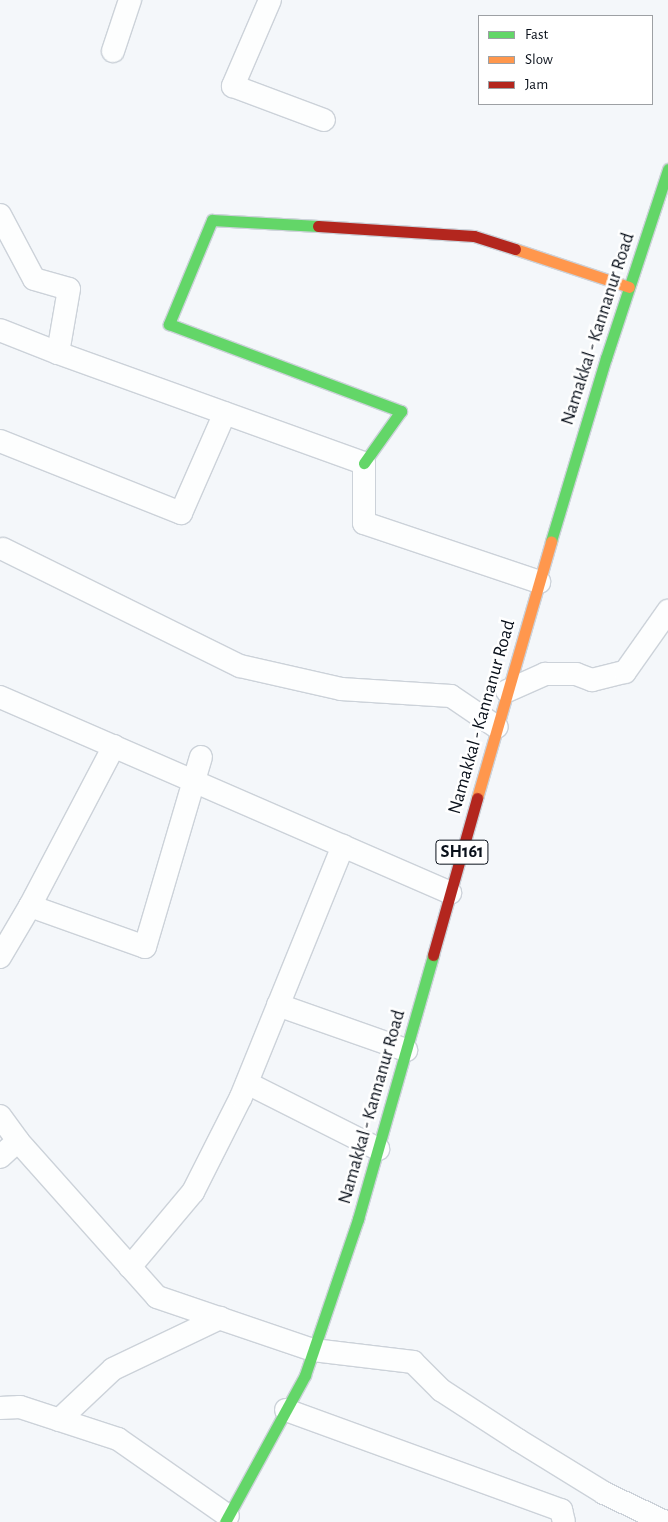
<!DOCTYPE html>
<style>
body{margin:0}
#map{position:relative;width:668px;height:1522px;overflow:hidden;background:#f4f7fa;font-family:"Alegreya Sans",sans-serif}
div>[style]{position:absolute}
.roads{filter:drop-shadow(1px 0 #ccd2d9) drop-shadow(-1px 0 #ccd2d9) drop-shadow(0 1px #ccd2d9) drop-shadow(0 -1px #ccd2d9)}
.street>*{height:22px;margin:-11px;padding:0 11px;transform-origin:11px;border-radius:11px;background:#fdfefe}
.fast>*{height:11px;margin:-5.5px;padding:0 5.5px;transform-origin:5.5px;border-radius:5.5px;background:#63d668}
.slow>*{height:11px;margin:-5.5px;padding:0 5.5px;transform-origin:5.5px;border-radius:5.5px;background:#ff974d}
.jam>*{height:11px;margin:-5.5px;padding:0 5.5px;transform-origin:5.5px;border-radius:5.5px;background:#b3261e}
span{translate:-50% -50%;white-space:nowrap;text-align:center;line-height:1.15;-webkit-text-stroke:5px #fff;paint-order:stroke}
.shield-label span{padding:1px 4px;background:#fff;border:1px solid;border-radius:4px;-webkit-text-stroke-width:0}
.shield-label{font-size:18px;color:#0a111b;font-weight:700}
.street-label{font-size:19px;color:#0a111b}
.legend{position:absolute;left:478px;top:15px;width:175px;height:90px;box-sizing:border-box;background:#fff;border:1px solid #9da0a4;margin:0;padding:6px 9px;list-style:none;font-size:15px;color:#0a111b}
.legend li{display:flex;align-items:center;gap:10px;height:25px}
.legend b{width:25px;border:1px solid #9da0a4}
</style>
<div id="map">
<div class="roads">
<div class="street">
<div style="left:270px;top:0;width:94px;rotate:113.3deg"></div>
<div style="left:233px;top:86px;width:97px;rotate:20.5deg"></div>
<div style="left:113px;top:51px;width:54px;rotate:-71.6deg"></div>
<div style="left:0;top:215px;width:72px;rotate:62deg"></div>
<div style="left:34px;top:279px;width:36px;rotate:16deg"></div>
<div style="left:69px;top:289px;width:65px;rotate:99.8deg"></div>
<div style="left:58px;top:353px;width:62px;rotate:-158.4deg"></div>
<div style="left:58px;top:353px;width:325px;rotate:19.8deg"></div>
<div style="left:364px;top:463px;width:60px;rotate:90deg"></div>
<div style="left:364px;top:523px;width:185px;rotate:18.6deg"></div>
<div style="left:0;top:441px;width:195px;rotate:21.7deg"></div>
<div style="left:181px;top:513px;width:109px;rotate:-66.3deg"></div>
<div style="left:3px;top:549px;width:264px;rotate:26.3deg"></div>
<div style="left:240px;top:666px;width:104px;rotate:12.8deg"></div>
<div style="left:341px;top:689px;width:110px;rotate:3.6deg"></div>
<div style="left:451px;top:696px;width:55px;rotate:34deg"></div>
<div style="left:507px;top:691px;width:42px;rotate:-24.1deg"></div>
<div style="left:545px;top:674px;width:31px"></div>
<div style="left:576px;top:674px;width:17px;rotate:21deg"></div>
<div style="left:592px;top:680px;width:34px;rotate:-14deg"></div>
<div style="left:625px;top:672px;width:75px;rotate:-54.8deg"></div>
<div style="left:0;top:697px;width:491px;rotate:23.5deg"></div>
<div style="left:114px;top:746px;width:181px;rotate:117.7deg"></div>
<div style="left:30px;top:906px;width:122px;rotate:19.6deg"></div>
<div style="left:145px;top:947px;width:198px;rotate:-73.6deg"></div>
<div style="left:0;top:957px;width:59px;rotate:-59.5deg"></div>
<div style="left:278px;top:1005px;width:136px;rotate:19.4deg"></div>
<div style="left:247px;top:1083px;width:147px;rotate:26.7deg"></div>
<div style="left:0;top:1116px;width:31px;rotate:54deg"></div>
<div style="left:18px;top:1141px;width:209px;rotate:48.3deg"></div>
<div style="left:157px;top:1297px;width:165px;rotate:18.8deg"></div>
<div style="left:313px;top:1350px;width:101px;rotate:6.8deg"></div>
<div style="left:413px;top:1362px;width:40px;rotate:45deg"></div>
<div style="left:441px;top:1390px;width:92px;rotate:33deg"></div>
<div style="left:518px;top:1440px;width:101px;rotate:31.6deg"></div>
<div style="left:604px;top:1493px;width:68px;rotate:25.4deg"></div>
<div style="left:0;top:1157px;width:24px;rotate:-42deg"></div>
<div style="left:130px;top:1267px;width:98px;rotate:-50deg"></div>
<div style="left:193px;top:1192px;width:106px;rotate:-63.2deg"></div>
<div style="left:241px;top:1097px;width:271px;rotate:-67.9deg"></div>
<div style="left:0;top:1408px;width:20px;rotate:-3deg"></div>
<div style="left:20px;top:1407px;width:103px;rotate:18.1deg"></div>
<div style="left:118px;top:1439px;width:134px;rotate:35deg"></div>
<div style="left:286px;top:1410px;width:293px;rotate:20deg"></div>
<div style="left:561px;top:1510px;width:12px;rotate:76deg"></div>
<div style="left:59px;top:1420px;width:74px;rotate:-43.4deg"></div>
<div style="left:113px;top:1369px;width:119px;rotate:-25.5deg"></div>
</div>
<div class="fast">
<div style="left:318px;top:226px;width:106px;rotate:-176.8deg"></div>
<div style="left:212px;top:220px;width:113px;rotate:112.5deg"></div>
<div style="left:169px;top:324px;width:248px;rotate:20.6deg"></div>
<div style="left:401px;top:411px;width:64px;rotate:125.4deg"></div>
<div style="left:551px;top:541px;width:191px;rotate:-73.3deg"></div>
<div style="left:606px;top:358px;width:199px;rotate:-71.8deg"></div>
<div style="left:225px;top:1522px;width:167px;rotate:-61.4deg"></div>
<div style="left:305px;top:1375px;width:165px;rotate:-71.2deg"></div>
<div style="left:358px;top:1219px;width:274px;rotate:-74.1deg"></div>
</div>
<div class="slow">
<div style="left:515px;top:249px;width:120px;rotate:18.4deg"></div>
<div style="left:477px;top:798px;width:267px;rotate:-73.9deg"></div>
</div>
<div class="jam">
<div style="left:318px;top:226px;width:156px;rotate:3.7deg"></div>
<div style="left:474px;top:236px;width:43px;rotate:17.6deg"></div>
<div style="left:433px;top:955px;width:163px;rotate:-74.3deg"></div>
</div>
</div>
<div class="shield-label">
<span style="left:462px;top:852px">SH161</span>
</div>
<div class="street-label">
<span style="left:598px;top:329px;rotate:-72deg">Namakkal - Kannanur Road</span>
<span style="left:482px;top:717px;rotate:-74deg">Namakkal - Kannanur Road</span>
<span style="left:372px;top:1107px;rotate:-74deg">Namakkal - Kannanur Road</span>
</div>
<ul class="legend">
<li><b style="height:6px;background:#63d668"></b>Fast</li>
<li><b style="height:6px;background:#ff974d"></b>Slow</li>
<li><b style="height:6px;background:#b3261e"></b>Jam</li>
</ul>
</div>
